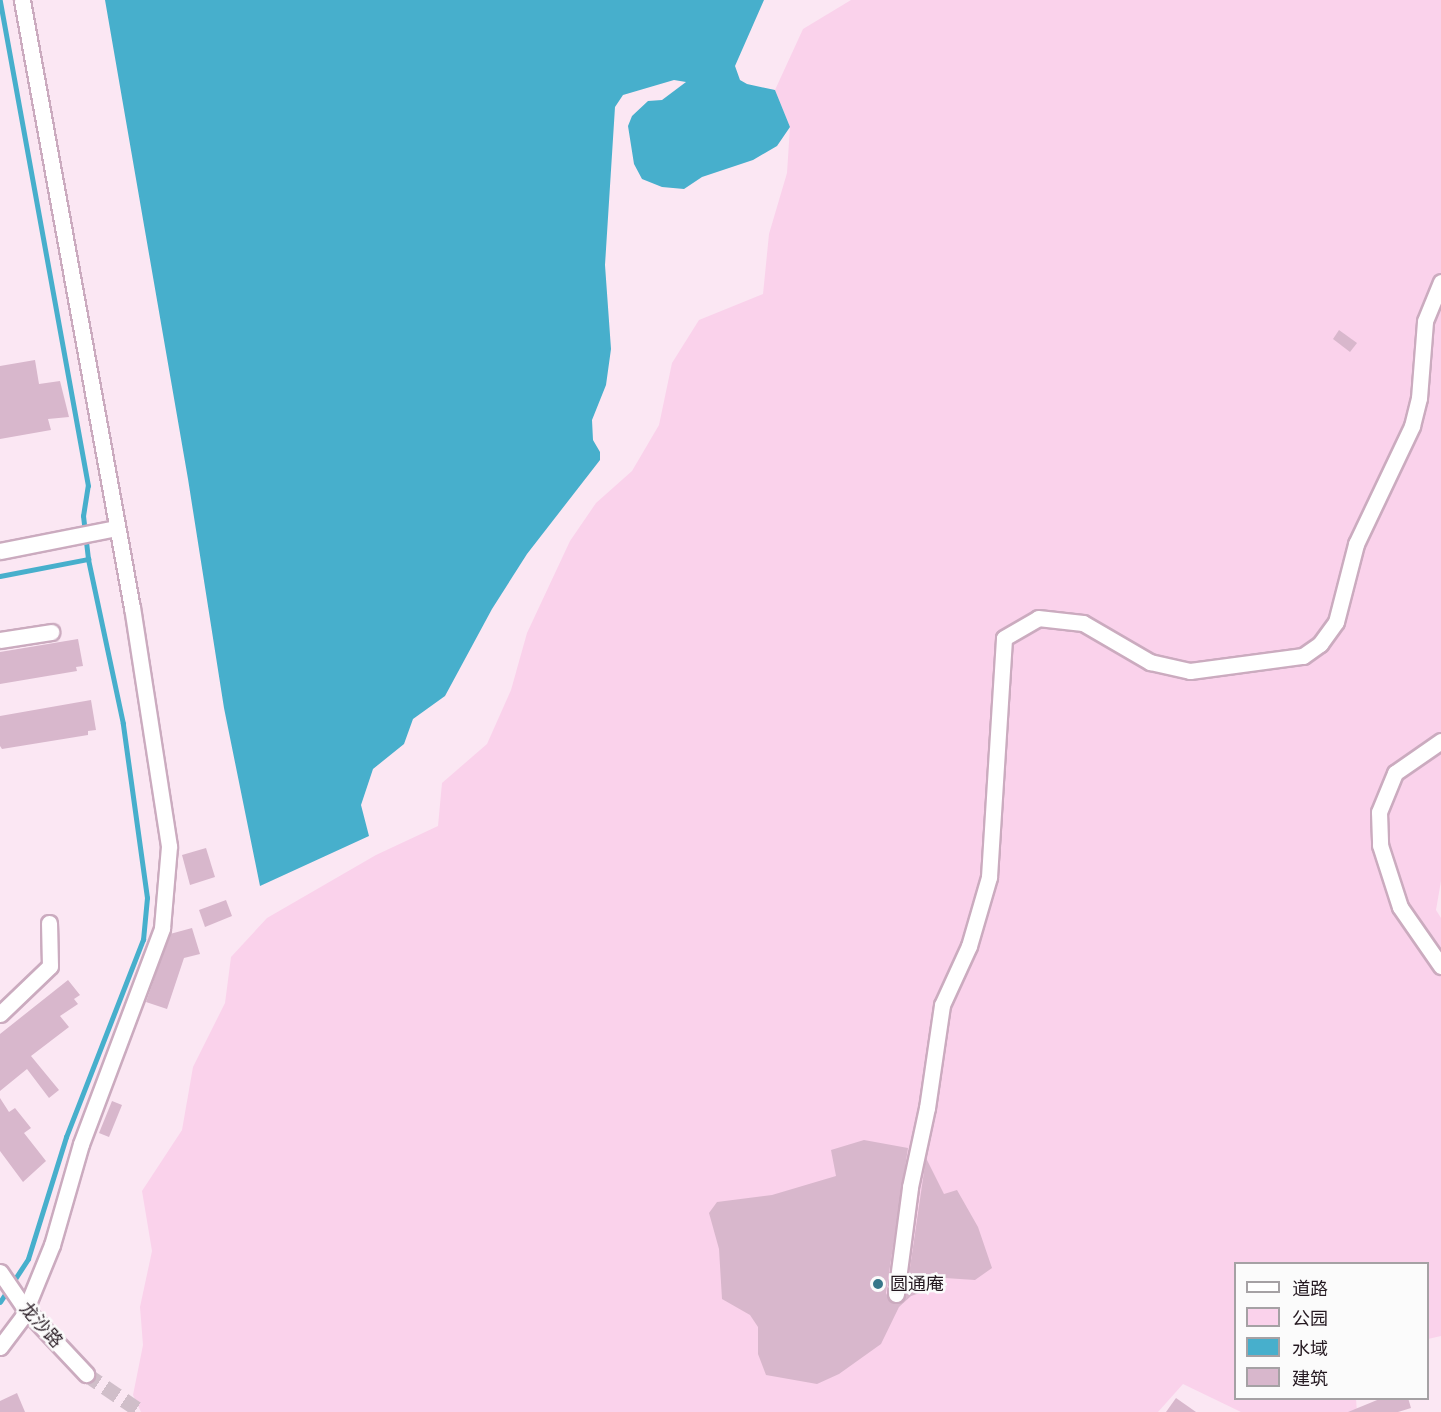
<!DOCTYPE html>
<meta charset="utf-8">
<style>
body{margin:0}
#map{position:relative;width:1441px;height:1412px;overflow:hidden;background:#fbe7f3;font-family:"Fira Sans","Noto Sans SC",sans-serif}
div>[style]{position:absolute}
.green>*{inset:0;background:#fad2eb}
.water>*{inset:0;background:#47afcc}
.stream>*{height:4.5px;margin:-2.25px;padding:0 2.25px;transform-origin:2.25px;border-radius:2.25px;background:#47afcc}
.building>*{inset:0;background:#d8b7cc}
.minor-tunnel>*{height:15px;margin-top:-7.5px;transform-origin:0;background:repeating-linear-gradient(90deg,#d0bec9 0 15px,transparent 0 23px)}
.roads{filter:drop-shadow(2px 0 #cbabbf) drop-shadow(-2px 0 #cbabbf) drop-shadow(0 2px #cbabbf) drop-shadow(0 -2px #cbabbf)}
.minor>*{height:15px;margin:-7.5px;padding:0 7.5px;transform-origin:7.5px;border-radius:7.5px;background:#fff}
.dots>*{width:16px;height:16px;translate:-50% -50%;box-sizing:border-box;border:3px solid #fbfbfb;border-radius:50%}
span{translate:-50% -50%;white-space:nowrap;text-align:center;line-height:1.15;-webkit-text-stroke:5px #fbfbfb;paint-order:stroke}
.poi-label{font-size:18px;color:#251921}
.left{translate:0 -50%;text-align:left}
.street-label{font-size:18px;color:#251921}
.legend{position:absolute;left:1234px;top:1262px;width:195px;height:138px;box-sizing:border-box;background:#fbfbfb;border:2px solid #a5a1a4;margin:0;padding:8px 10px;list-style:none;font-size:18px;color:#251921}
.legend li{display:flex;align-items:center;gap:12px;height:30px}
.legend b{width:30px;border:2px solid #a5a1a4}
</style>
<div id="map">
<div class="green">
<div style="clip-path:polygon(851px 0,1441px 0,1441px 881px,1436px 910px,1441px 918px,1441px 1336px,1428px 1339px,1428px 1264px,1236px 1264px,1236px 1398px,1356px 1399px,1357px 1412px,1241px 1412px,1183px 1384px,1158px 1412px,141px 1412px,133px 1395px,143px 1345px,140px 1307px,152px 1251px,142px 1191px,182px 1130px,193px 1067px,225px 1003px,231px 957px,267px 918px,376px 855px,438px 826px,442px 783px,487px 744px,511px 690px,527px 633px,570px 541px,596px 503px,632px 471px,659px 425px,672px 363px,699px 320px,763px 294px,769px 234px,787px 173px,790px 127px,775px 90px,803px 29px)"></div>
</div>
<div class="water">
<div style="clip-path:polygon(105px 0,764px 0,735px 66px,740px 80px,747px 84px,775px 90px,790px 127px,777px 146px,753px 160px,702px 177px,684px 189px,662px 187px,642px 179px,634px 164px,628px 126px,632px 116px,648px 101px,662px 100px,686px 82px,674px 80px,623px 95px,615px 107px,605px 265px,611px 349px,606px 385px,592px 420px,593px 440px,600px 452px,600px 460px,527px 554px,492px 609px,445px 696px,413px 719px,404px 744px,373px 769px,361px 805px,369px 836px,260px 886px,224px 708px,188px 479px)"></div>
</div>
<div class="stream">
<div style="left:0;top:576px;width:90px;rotate:-10.9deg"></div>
<div style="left:0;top:1302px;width:51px;rotate:-56.9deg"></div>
<div style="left:28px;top:1259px;width:128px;rotate:-72.7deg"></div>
<div style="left:66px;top:1137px;width:212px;rotate:-68.7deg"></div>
<div style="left:143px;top:940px;width:42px;rotate:-84.6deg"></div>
<div style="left:147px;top:898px;width:176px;rotate:-97.9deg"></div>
<div style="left:123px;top:724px;width:169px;rotate:-102deg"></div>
<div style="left:88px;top:559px;width:43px;rotate:-96.6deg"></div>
<div style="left:83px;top:516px;width:30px;rotate:-81deg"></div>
<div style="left:88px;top:486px;width:494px;rotate:-100.3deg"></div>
</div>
<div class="building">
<div style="clip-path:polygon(1339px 330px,1357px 343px,1350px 352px,1333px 339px)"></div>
<div style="clip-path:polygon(35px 360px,39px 384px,60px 381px,69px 417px,48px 419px,51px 430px,0 439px,0 366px)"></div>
<div style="clip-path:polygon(78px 639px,83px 666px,76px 667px,77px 671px,0 684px,0 652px)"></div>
<div style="clip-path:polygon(91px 700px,96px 730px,88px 731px,88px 735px,2px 749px,0 746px,0 716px)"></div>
<div style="clip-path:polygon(206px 848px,215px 877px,190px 885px,182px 855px)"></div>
<div style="clip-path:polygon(226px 900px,232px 916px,205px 927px,199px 910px)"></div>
<div style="clip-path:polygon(192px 928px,200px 954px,184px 958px,167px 1009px,146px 1002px,170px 934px)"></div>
<div style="clip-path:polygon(68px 980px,80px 995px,74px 999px,78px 1004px,60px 1016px,69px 1027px,31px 1056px,59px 1090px,49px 1098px,27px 1069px,0 1091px,0 1034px)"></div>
<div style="clip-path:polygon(0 1098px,9px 1112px,15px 1108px,31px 1128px,24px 1133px,46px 1161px,23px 1182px,0 1151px)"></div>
<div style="clip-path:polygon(112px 1101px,122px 1105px,109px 1137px,99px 1133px)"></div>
<div style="clip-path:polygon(864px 1140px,908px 1148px,886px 1293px,890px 1301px,899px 1303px,906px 1295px,926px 1158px,944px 1194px,957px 1190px,978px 1227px,992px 1268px,975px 1280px,945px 1278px,937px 1287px,911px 1296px,899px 1307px,881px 1344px,839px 1374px,817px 1384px,766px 1375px,758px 1354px,758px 1327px,750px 1315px,722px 1299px,719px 1249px,709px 1213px,717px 1202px,772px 1195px,836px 1176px,831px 1150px)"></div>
<div style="clip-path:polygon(17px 1393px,25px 1412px,0 1412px,0 1401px)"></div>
<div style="clip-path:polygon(1176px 1398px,1196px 1412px,1166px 1412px)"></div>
<div style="clip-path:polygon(1382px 1398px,1408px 1398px,1411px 1408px,1398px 1412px,1348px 1412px)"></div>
</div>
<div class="minor-tunnel">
<div style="left:86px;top:1374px;width:68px;rotate:34.2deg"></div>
</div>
<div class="roads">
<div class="minor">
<div style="left:0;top:551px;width:118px;rotate:-11.2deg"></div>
<div style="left:0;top:640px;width:52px;rotate:-8.9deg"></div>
<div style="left:1441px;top:741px;width:56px;rotate:145.2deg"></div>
<div style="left:1395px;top:773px;width:42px;rotate:112.3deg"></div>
<div style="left:1379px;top:812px;width:33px;rotate:88deg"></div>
<div style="left:1380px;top:845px;width:65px;rotate:72.1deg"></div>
<div style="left:1400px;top:907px;width:72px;rotate:55.2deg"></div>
<div style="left:0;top:1014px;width:69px;rotate:-43.8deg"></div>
<div style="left:50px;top:966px;width:43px;rotate:-91.3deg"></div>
<div style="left:0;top:1272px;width:46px;rotate:55.6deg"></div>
<div style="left:26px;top:1310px;width:88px;rotate:46.8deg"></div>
<div style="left:896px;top:1294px;width:108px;rotate:-82.5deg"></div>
<div style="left:910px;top:1187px;width:81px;rotate:-77.9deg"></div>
<div style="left:927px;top:1108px;width:104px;rotate:-81.7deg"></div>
<div style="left:942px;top:1005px;width:65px;rotate:-65.4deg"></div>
<div style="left:969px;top:946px;width:72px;rotate:-73.8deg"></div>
<div style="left:989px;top:877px;width:239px;rotate:-86.4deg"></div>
<div style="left:1004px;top:638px;width:39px;rotate:-30deg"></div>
<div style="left:1038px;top:618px;width:45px;rotate:6.3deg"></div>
<div style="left:1083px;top:623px;width:78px;rotate:30.2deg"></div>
<div style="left:1150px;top:662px;width:41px;rotate:12.7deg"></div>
<div style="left:1190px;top:671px;width:114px;rotate:-7.6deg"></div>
<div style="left:1303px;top:656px;width:21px;rotate:-35deg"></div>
<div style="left:1320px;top:644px;width:27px;rotate:-54deg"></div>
<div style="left:1336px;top:622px;width:81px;rotate:-75.6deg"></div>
<div style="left:1356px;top:544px;width:131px;rotate:-64.6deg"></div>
<div style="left:1412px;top:426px;width:29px;rotate:-76deg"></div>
<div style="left:1419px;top:398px;width:77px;rotate:-85.5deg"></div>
<div style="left:1425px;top:321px;width:42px;rotate:-67.7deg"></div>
<div style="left:0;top:1347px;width:39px;rotate:-53deg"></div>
<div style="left:23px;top:1316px;width:77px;rotate:-67.8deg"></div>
<div style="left:52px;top:1245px;width:105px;rotate:-74deg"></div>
<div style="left:81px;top:1144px;width:231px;rotate:-69.4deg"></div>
<div style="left:162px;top:928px;width:82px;rotate:-85.1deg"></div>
<div style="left:169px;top:846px;width:241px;rotate:-98.8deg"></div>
<div style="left:132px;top:608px;width:618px;rotate:-100.26deg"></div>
</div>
</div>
<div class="dots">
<div style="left:878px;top:1284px;background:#37778a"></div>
</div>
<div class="poi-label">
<span class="left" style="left:890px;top:1284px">圆通庵</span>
</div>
<div class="street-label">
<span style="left:41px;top:1325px;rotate:48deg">龙沙路</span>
</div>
<ul class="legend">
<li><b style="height:8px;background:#fff"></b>道路</li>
<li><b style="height:16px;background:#fad2eb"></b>公园</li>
<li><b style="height:16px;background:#47afcc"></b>水域</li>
<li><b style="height:16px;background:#d8b7cc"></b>建筑</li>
</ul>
</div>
